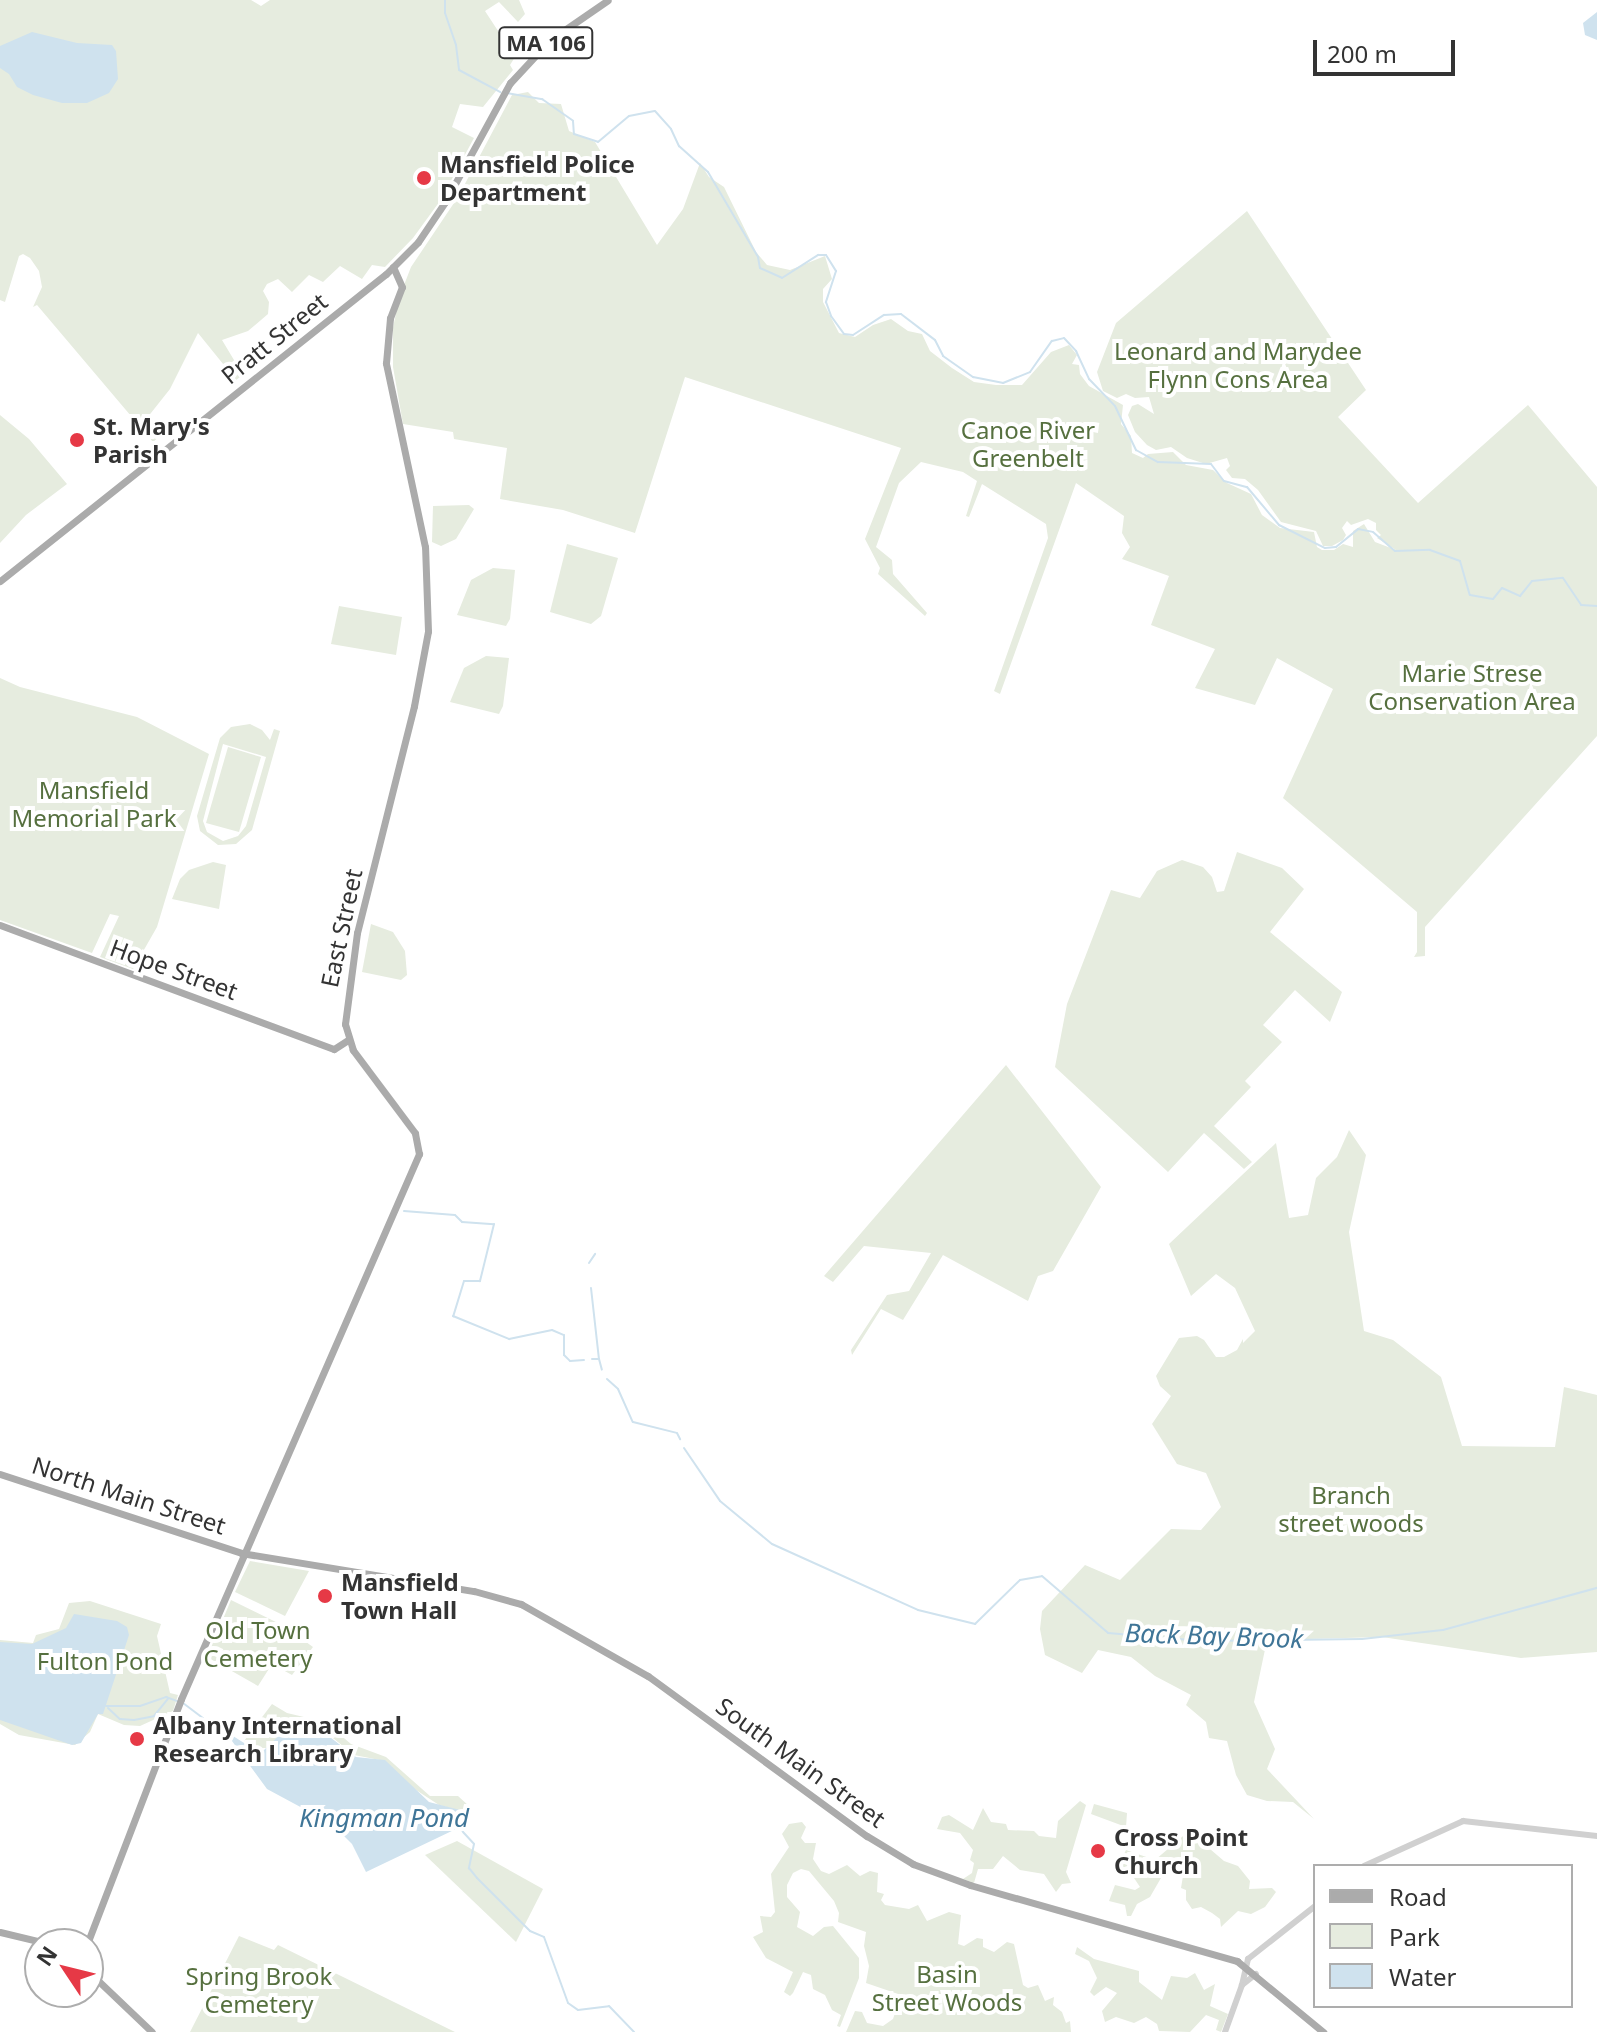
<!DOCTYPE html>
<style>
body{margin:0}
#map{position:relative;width:1597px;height:2032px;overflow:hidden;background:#fff;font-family:"Noto Sans",sans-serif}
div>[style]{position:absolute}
.green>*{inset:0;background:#e6ecdf}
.water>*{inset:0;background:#cfe2ee}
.stream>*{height:2px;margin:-1px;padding:0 1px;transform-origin:1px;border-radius:1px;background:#cfe2ee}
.minor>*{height:6px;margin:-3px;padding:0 3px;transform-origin:3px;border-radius:3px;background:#d0d0d0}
.major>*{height:7px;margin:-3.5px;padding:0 3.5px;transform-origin:3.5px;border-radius:3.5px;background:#ababab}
.dots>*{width:22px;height:22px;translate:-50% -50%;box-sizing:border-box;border:4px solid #fff;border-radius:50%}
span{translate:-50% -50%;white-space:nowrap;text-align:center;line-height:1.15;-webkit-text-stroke:8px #fff;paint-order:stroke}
.shield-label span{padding:2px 6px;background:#fff;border:2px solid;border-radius:6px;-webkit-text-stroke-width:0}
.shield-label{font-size:22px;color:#333;font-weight:700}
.poi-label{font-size:24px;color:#333;font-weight:700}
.left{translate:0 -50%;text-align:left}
.street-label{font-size:24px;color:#333}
.park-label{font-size:24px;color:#56703f}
.water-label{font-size:26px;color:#3f7597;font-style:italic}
.legend{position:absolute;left:1313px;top:1864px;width:260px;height:144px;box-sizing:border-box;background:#fff;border:2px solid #adadad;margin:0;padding:10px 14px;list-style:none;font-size:24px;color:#333}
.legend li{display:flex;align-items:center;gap:16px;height:40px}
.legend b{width:40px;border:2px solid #adadad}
.north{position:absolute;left:24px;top:1928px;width:80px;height:80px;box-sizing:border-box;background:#fff;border:2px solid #adadad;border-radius:50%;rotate:305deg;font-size:22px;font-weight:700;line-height:32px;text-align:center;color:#333}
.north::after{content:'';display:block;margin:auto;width:28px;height:36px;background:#e63946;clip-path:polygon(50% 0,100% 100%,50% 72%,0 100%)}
.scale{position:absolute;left:1313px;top:40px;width:142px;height:36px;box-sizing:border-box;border:4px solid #333;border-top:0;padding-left:10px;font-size:24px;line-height:28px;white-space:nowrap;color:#333;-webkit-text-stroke:6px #fff;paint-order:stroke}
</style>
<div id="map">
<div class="green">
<div style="clip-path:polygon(0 0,251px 0,261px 6px,270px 0,519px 0,525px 14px,518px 22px,499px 2px,485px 11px,515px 57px,510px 65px,513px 70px,483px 107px,460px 104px,452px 127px,474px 138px,440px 201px,413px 238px,385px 267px,372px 265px,362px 279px,340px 266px,323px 282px,309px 275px,292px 292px,278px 279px,267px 284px,263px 291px,269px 302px,268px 314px,248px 331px,222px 340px,243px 375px,236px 380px,198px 333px,170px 389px,147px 418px,160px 436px,153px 442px,37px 305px,33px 307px,42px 287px,39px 271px,30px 258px,23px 254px,19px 256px,5px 302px,0 300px)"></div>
<div style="clip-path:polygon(528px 92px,539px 103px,561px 104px,569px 131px,595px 142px,657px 245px,683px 209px,700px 163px,709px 177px,724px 187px,756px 252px,767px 265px,790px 270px,825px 256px,832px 279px,823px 289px,823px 302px,839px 333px,855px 337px,873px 325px,891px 319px,908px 331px,922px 334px,930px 351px,952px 368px,974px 382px,996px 385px,1022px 385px,1051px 352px,1069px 345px,1077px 355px,1072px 364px,1079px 365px,1080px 374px,1089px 386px,1123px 405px,1121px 424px,1131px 436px,1132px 453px,1143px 458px,1148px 454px,1173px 452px,1186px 465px,1213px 470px,1227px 483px,1251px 494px,1262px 515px,1280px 528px,1314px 532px,1317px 547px,1322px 550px,1334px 550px,1343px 544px,1353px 547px,1353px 531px,1364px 524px,1375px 542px,1396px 550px,1377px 538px,1381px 535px,1376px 530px,1376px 523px,1368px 519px,1351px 525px,1347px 521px,1342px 528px,1346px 535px,1343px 540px,1332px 546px,1323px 546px,1316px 531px,1281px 522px,1258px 490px,1245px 479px,1232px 478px,1226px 470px,1230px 466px,1227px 458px,1206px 464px,1187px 458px,1171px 447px,1156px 450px,1147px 445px,1135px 432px,1128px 415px,1132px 406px,1138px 404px,1154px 414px,1149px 397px,1135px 398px,1126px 394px,1117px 398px,1103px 391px,1097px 372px,1116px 323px,1247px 211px,1366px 390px,1338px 417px,1418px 503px,1528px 405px,1597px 487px,1597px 736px,1425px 927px,1425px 956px,1414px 957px,1417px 952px,1417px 912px,1283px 798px,1333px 689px,1277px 658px,1255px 705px,1195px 688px,1215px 649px,1151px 625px,1169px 576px,1122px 559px,1130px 547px,1122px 533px,1124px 516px,1076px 483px,1000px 694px,994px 691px,1048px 538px,1046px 524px,982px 484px,969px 517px,966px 516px,977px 481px,963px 472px,921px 462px,899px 483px,876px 547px,892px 560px,893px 574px,927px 613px,925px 616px,878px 574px,880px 568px,865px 539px,901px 448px,685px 377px,635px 533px,563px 510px,500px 499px,507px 448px,454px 439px,453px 432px,403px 424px,393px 367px,393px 328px,399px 298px,411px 267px,458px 197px,512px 95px)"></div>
<div style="clip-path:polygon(0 415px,29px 439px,67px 484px,26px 515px,0 543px)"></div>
<div style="clip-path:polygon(469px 505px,474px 509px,456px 539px,441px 546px,432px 542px,433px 506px)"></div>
<div style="clip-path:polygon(567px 544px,618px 558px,601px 616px,591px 624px,550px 612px)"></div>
<div style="clip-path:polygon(493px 568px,515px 570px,510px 619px,506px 626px,457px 615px,471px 580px)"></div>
<div style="clip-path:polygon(339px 606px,402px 617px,396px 655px,331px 644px)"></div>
<div style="clip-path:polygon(486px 656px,509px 658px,503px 706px,499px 714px,450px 702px,464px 668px)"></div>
<div style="clip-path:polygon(0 678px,20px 687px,137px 717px,209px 754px,157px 927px,133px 969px,100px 957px,119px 916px,110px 914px,92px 953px,0 920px)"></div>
<div style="clip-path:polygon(evenodd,250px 724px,262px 730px,270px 740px,274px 729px,280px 731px,252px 830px,236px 844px,218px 845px,200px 831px,197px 816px,220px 738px,231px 727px,250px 724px,223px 744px,266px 757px,246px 826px,238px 836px,223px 841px,207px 832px,203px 821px,223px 744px)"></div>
<div style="clip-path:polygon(228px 747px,261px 757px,239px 832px,206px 823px)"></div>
<div style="clip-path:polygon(1237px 852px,1282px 868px,1304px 889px,1270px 932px,1342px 992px,1330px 1022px,1295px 990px,1263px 1025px,1282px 1042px,1245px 1081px,1251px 1087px,1214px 1126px,1252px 1162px,1244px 1169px,1204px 1133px,1168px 1172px,1055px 1067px,1067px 1004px,1111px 890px,1140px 898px,1157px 871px,1182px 860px,1203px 867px,1212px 877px,1217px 892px,1224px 891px)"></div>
<div style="clip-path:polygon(213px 862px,226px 865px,219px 909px,172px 899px,180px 879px,189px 870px)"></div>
<div style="clip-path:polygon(371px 924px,393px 932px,405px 951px,407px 975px,401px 980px,362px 972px)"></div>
<div style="clip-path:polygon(1006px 1065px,1101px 1187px,1053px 1271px,1038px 1276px,1028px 1301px,943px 1255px,903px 1320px,881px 1309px,852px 1355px,851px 1350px,887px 1295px,909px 1291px,931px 1253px,864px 1246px,833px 1282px,824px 1276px)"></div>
<div style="clip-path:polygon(1349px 1130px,1366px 1155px,1349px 1232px,1364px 1331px,1393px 1340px,1441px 1377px,1462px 1446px,1555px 1447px,1564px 1387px,1597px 1395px,1597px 1652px,1521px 1658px,1382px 1637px,1267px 1640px,1254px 1702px,1275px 1749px,1267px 1769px,1314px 1819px,1293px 1802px,1267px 1801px,1247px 1795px,1236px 1775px,1227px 1741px,1209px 1738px,1206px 1722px,1186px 1705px,1191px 1695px,1155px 1676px,1131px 1657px,1098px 1650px,1082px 1673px,1045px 1655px,1040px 1629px,1042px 1611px,1085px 1565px,1120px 1580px,1171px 1529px,1201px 1530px,1221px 1507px,1206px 1473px,1177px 1464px,1152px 1424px,1171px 1396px,1160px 1386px,1156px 1376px,1179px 1338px,1197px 1336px,1204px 1340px,1216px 1357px,1224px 1357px,1237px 1350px,1243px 1339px,1243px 1343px,1255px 1331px,1235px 1288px,1216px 1274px,1191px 1296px,1169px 1244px,1276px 1143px,1289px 1218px,1308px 1215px,1316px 1178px,1337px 1157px)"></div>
<div style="clip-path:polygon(250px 1561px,309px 1571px,285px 1616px,235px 1592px)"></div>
<div style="clip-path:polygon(231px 1600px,284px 1626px,313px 1647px,292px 1675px,272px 1664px,258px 1686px,207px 1657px)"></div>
<div style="clip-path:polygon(90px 1601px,161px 1624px,157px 1636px,170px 1693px,178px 1695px,173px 1711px,140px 1726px,124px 1725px,98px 1714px,90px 1732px,75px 1745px,19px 1735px,0 1724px,0 1640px,33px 1643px,36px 1635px,59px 1629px,69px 1603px)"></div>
<div style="clip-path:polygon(272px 1704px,287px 1713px,325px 1722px,351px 1744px,386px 1757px,430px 1796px,458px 1796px,469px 1806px,465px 1812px,439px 1805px,413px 1788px,385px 1761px,354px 1755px,328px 1734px,301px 1720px,293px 1722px,269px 1748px,253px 1748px,244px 1741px)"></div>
<div style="clip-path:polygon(1080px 1801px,1086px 1805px,1066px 1872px,1071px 1883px,1062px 1884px,1056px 1892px,1044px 1874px,1020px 1870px,1003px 1856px,993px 1869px,978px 1869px,974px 1883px,963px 1879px,972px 1873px,974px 1863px,970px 1860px,973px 1850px,960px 1833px,937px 1829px,942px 1817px,949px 1815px,973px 1830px,983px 1808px,991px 1822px,1006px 1824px,1008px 1830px,1034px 1831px,1039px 1836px,1056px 1838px,1058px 1821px)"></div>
<div style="clip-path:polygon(1094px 1804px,1127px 1813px,1126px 1827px,1091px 1814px)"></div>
<div style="clip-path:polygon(802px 1822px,806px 1827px,801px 1838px,805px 1843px,816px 1843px,813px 1859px,821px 1871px,829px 1874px,847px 1865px,860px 1876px,870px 1871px,878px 1873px,877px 1892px,884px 1894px,881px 1900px,885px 1905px,909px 1909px,918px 1905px,927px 1921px,949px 1912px,961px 1915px,958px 1944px,964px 1946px,977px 1938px,983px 1939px,983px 1947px,994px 1952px,1007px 1942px,1014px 1944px,1023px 1985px,1028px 1988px,1038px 1985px,1045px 2001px,1054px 1997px,1053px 2005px,1062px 2012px,1066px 2023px,1070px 2021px,1071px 2032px,846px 2032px,855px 2011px,862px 2012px,867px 2023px,883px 2026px,893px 2019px,901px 1995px,866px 1983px,869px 1966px,864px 1946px,866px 1932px,838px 1922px,839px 1913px,834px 1901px,809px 1871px,801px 1869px,793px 1873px,787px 1885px,787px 1897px,800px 1912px,797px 1927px,813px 1936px,824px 1927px,833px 1926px,859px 1958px,859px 1978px,840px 2027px,837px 2026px,841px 2015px,832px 2010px,825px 1995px,813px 1989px,811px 1975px,803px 1972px,793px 1993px,790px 1996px,784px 1992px,793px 1972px,766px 1958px,753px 1937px,763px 1932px,760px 1916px,771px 1917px,775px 1912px,771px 1874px,789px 1847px,782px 1834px,789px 1824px)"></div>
<div style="clip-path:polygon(1189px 1831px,1224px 1861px,1238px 1866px,1250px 1881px,1249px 1889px,1272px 1888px,1276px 1892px,1265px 1907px,1251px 1914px,1238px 1911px,1221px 1927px,1220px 1919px,1212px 1913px,1201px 1907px,1192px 1909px,1186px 1900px,1186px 1890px,1181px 1888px,1184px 1870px,1172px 1869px,1165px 1871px,1150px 1897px,1137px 1904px,1131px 1916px,1127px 1916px,1125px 1905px,1109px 1901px,1115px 1885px,1135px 1890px,1140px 1887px,1132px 1875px,1119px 1874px,1119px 1864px,1126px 1850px,1155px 1860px)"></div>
<div style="clip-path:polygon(457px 1841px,543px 1889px,516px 1942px,425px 1855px)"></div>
<div style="clip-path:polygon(239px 1936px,274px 1950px,278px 1945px,455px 2032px,190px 2032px)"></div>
<div style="clip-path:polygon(1077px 1947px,1094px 1959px,1139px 1971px,1139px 1982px,1162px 2000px,1171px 1976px,1187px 1978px,1195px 1973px,1204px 1990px,1215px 1984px,1210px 2006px,1228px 2014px,1221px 2032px,1216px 2030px,1219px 2020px,1206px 2015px,1190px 2032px,1159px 2031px,1157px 2024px,1146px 2017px,1134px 2023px,1116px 2017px,1105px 2022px,1102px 2011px,1117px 1993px,1106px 1987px,1094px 1996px,1090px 1992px,1097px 1978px,1089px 1961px,1075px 1954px)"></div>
</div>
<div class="water">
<div style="clip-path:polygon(1597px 12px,1597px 40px,1585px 35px,1583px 23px)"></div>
<div style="clip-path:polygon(32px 32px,77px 43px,112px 45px,116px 51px,118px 79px,109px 93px,87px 103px,62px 103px,33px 95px,17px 87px,9px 74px,0 68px,0 46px)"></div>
<div style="clip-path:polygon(74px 1614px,117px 1621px,127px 1627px,129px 1635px,103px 1714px,98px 1714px,81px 1743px,72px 1745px,0 1720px,0 1642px,32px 1644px,66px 1628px)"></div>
<div style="clip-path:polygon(300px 1721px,322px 1731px,356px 1757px,385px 1760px,429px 1802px,464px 1811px,470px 1822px,468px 1828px,463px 1832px,456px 1829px,366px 1872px,352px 1844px,332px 1824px,267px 1789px,232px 1741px,233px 1736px,252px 1748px,264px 1750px,292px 1723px)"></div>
</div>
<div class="stream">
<div style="left:445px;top:0;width:13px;rotate:90deg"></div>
<div style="left:445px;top:13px;width:34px;rotate:71deg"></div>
<div style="left:456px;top:45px;width:25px;rotate:83deg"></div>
<div style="left:459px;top:70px;width:47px;rotate:28.2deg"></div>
<div style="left:507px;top:93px;width:36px;rotate:10deg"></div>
<div style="left:542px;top:99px;width:38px;rotate:35deg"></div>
<div style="left:573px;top:121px;width:13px;rotate:86deg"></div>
<div style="left:574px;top:134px;width:25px;rotate:18deg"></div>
<div style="left:598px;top:142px;width:40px;rotate:-40deg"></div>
<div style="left:629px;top:116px;width:26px;rotate:-11deg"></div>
<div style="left:655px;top:111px;width:24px;rotate:48deg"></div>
<div style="left:671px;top:129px;width:19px;rotate:65deg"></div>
<div style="left:679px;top:146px;width:39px;rotate:42deg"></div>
<div style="left:708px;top:172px;width:99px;rotate:59.5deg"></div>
<div style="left:758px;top:257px;width:11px;rotate:80deg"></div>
<div style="left:760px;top:268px;width:24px;rotate:24deg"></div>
<div style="left:782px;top:278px;width:43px;rotate:-32.6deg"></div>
<div style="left:818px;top:255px;width:8px"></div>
<div style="left:826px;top:255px;width:19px;rotate:58deg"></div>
<div style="left:836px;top:271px;width:33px;rotate:108deg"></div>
<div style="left:826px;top:302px;width:15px;rotate:70deg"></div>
<div style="left:831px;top:316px;width:22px;rotate:54deg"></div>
<div style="left:844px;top:334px;width:9px;rotate:6deg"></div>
<div style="left:853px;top:335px;width:37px;rotate:-33deg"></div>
<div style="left:884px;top:315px;width:17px;rotate:-3deg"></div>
<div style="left:901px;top:314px;width:43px;rotate:37.4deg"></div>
<div style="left:935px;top:340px;width:18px;rotate:63deg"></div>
<div style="left:943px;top:356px;width:37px;rotate:35deg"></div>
<div style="left:973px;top:377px;width:31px;rotate:11deg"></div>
<div style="left:1003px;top:383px;width:29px;rotate:-22deg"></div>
<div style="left:1030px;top:372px;width:38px;rotate:-55deg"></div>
<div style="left:1052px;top:341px;width:12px;rotate:-14deg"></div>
<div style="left:1064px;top:338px;width:18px;rotate:47deg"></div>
<div style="left:1076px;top:351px;width:31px;rotate:65deg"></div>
<div style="left:1089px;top:379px;width:37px;rotate:46deg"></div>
<div style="left:1115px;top:406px;width:49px;rotate:64.5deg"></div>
<div style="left:1136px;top:450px;width:25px;rotate:29deg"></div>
<div style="left:1158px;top:462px;width:53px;rotate:2.2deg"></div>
<div style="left:1211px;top:464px;width:21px;rotate:53deg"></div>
<div style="left:1224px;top:481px;width:24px;rotate:15deg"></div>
<div style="left:1247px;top:487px;width:50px;rotate:49.9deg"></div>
<div style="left:1279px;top:525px;width:51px;rotate:26.6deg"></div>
<div style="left:1325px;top:548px;width:11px;rotate:-5deg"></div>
<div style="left:1336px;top:547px;width:28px;rotate:-39deg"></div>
<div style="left:1358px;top:529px;width:15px;rotate:11deg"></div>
<div style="left:1373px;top:532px;width:29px;rotate:41deg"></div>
<div style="left:1395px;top:551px;width:35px;rotate:-2deg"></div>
<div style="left:1430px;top:550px;width:32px;rotate:20deg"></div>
<div style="left:1460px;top:561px;width:35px;rotate:74deg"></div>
<div style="left:1470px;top:595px;width:23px;rotate:10deg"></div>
<div style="left:1493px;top:599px;width:14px;rotate:-51deg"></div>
<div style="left:1502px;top:588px;width:20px;rotate:24deg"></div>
<div style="left:1520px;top:596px;width:19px;rotate:-51deg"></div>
<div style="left:1532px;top:581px;width:31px;rotate:-6deg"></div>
<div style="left:1563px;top:578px;width:32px;rotate:56deg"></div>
<div style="left:1581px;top:605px;width:16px;rotate:4deg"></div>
<div style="left:404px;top:1211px;width:51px;rotate:4.5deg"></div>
<div style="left:455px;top:1215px;width:10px;rotate:45deg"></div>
<div style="left:462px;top:1222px;width:32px;rotate:4deg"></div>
<div style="left:494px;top:1224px;width:59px;rotate:103.8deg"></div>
<div style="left:480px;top:1281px;width:16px;rotate:180deg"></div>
<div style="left:464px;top:1281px;width:37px;rotate:107deg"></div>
<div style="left:453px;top:1316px;width:61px;rotate:22.3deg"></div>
<div style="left:509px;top:1339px;width:44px;rotate:-11.8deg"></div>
<div style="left:552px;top:1330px;width:13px;rotate:23deg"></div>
<div style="left:564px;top:1335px;width:20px;rotate:90deg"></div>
<div style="left:564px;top:1355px;width:8px;rotate:45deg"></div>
<div style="left:570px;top:1361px;width:14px;rotate:-4deg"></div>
<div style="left:589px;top:1263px;width:11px;rotate:-56deg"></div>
<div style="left:591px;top:1288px;width:71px;rotate:83.6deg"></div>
<div style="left:592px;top:1359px;width:7px"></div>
<div style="left:599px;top:1359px;width:11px;rotate:75deg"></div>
<div style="left:607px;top:1379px;width:15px;rotate:42deg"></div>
<div style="left:618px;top:1389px;width:36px;rotate:66deg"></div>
<div style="left:633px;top:1422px;width:45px;rotate:14deg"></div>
<div style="left:677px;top:1433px;width:7px;rotate:63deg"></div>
<div style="left:684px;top:1448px;width:64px;rotate:55.8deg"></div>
<div style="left:720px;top:1501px;width:67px;rotate:39.6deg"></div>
<div style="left:772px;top:1544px;width:160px;rotate:24.3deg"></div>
<div style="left:918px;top:1610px;width:59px;rotate:13.8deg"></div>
<div style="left:975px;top:1624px;width:63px;rotate:-44.4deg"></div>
<div style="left:1020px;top:1580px;width:22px;rotate:-10deg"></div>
<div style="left:1042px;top:1576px;width:87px;rotate:40.8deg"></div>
<div style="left:1108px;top:1633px;width:95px;rotate:4.8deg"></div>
<div style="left:1203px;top:1641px;width:159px;rotate:-0.7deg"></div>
<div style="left:1362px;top:1639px;width:81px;rotate:-6.3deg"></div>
<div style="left:1443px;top:1630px;width:160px;rotate:-15.3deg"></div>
<div style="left:183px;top:1703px;width:61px;rotate:37.1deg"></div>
<div style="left:106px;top:1706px;width:34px"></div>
<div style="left:140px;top:1706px;width:28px;rotate:-19deg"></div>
<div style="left:166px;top:1697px;width:12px;rotate:20deg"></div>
<div style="left:108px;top:1708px;width:16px;rotate:43deg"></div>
<div style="left:120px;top:1719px;width:14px;rotate:4deg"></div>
<div style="left:134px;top:1720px;width:20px;rotate:-11deg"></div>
<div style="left:154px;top:1716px;width:22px;rotate:-51deg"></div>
<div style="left:463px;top:1832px;width:16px;rotate:47deg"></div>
<div style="left:474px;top:1844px;width:25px;rotate:102deg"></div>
<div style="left:469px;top:1868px;width:13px;rotate:51deg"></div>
<div style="left:477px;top:1878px;width:75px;rotate:45deg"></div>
<div style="left:530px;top:1931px;width:15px;rotate:23deg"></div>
<div style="left:544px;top:1937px;width:70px;rotate:70deg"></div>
<div style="left:568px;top:2003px;width:12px;rotate:35deg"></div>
<div style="left:578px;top:2010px;width:31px;rotate:-7deg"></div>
<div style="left:609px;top:2006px;width:36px;rotate:46deg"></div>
</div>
<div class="minor">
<div style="left:1364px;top:1866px;width:109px;rotate:-24.4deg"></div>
<div style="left:1463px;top:1821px;width:135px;rotate:6.4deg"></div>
<div style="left:1256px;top:1974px;width:18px;rotate:142deg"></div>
<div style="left:1242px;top:1985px;width:27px;rotate:-77deg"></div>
<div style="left:1248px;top:1959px;width:85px;rotate:-38.3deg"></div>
<div style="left:1225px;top:2032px;width:50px;rotate:-70.1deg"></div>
</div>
<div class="major">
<div style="left:0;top:581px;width:493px;rotate:-38.5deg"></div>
<div style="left:386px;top:274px;width:45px;rotate:-45deg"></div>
<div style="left:418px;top:242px;width:48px;rotate:-56deg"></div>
<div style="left:445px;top:202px;width:136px;rotate:-61.4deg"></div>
<div style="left:510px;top:83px;width:59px;rotate:-47.1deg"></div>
<div style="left:550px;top:40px;width:70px;rotate:-34.6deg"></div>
<div style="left:0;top:925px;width:356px;rotate:20.4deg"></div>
<div style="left:334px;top:1049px;width:17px;rotate:-33deg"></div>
<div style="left:0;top:1474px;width:254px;rotate:18.1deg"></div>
<div style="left:241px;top:1553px;width:236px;rotate:9.3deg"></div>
<div style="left:474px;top:1591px;width:49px;rotate:15.5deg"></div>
<div style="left:521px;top:1604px;width:146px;rotate:29.6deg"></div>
<div style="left:648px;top:1676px;width:271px;rotate:36.2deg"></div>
<div style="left:867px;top:1836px;width:54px;rotate:31.3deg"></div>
<div style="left:913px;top:1864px;width:61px;rotate:20.2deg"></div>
<div style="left:970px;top:1885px;width:278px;rotate:15.9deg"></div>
<div style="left:1237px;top:1961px;width:112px;rotate:39.5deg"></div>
<div style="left:0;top:1932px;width:51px;rotate:13.5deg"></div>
<div style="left:87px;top:1944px;width:262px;rotate:-69deg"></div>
<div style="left:181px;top:1699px;width:595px;rotate:-66.41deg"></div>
<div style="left:419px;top:1154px;width:21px;rotate:-101deg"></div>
<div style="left:415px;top:1133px;width:104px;rotate:-126.8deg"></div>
<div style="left:353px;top:1050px;width:27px;rotate:-107deg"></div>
<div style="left:345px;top:1024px;width:92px;rotate:-82.5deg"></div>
<div style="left:357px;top:933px;width:234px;rotate:-75.9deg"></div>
<div style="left:414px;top:706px;width:76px;rotate:-79.4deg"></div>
<div style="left:428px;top:631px;width:84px;rotate:-92deg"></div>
<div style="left:425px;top:547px;width:188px;rotate:-102deg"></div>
<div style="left:386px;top:363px;width:45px;rotate:-84.9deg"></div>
<div style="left:390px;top:318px;width:33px;rotate:-69deg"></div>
<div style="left:402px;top:287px;width:22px;rotate:-114deg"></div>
<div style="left:88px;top:1971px;width:88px;rotate:43.6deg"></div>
</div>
<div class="dots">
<div style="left:424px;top:178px;background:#e63946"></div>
<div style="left:77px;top:440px;background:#e63946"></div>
<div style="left:325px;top:1596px;background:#e63946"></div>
<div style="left:137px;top:1739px;background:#e63946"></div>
<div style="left:1098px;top:1851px;background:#e63946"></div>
</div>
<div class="shield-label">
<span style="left:546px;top:43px">MA 106</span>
</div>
<div class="poi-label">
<span class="left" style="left:440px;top:178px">Mansfield Police<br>Department</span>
<span class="left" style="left:93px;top:440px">St. Mary's<br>Parish</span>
<span class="left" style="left:341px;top:1596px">Mansfield<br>Town Hall</span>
<span class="left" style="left:153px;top:1739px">Albany International<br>Research Library</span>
<span class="left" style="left:1114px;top:1851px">Cross Point<br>Church</span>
</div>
<div class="street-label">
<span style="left:274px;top:338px;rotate:-39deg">Pratt Street</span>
<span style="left:341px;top:928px;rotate:-78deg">East Street</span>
<span style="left:174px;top:969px;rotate:20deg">Hope Street</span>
<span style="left:129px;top:1495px;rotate:18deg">North Main Street</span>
<span style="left:801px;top:1762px;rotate:36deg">South Main Street</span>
</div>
<div class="park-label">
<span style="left:1238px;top:365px">Leonard and Marydee<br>Flynn Cons Area</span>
<span style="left:1028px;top:444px">Canoe River<br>Greenbelt</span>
<span style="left:1472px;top:687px">Marie Strese<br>Conservation Area</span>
<span style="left:94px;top:804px">Mansfield<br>Memorial Park</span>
<span style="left:1351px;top:1509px">Branch<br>street woods</span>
<span style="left:258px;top:1644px">Old Town<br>Cemetery</span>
<span style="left:105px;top:1661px">Fulton Pond</span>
<span style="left:947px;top:1988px">Basin<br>Street Woods</span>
<span style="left:259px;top:1990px">Spring Brook<br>Cemetery</span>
</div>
<div class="water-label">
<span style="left:1214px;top:1636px;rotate:2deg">Back Bay Brook</span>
<span style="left:384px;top:1818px">Kingman Pond</span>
</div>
<ul class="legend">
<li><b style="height:10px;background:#ababab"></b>Road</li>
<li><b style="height:22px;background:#e6ecdf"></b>Park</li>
<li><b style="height:22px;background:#cfe2ee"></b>Water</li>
</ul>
<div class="north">N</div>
<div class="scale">200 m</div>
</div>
